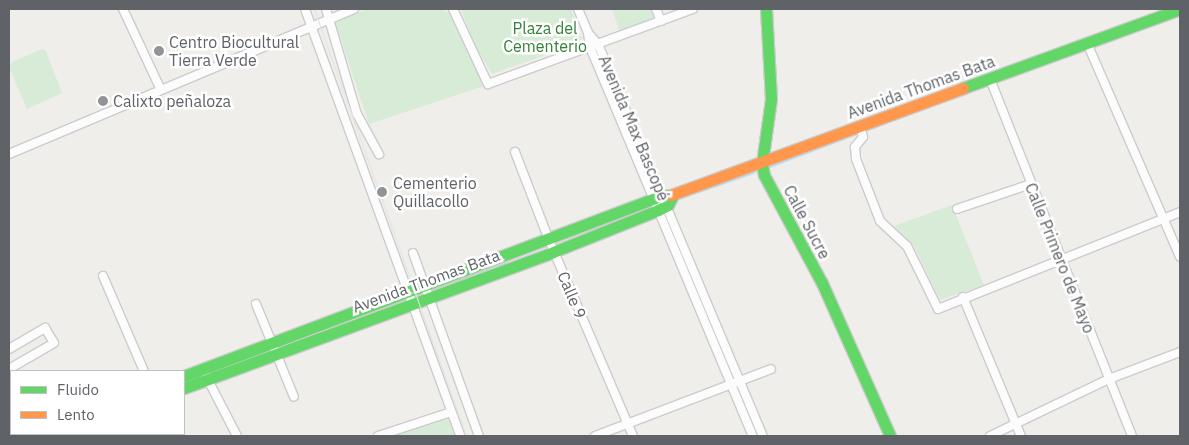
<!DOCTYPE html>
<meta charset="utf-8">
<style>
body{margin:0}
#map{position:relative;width:1189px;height:445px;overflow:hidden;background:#efeeea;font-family:"IBM Plex Sans",sans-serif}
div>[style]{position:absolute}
.green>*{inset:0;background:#d8ebd6}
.stream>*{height:2px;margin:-1px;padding:0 1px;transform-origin:1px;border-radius:1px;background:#bfe0f9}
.roads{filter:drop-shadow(1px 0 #cbcccc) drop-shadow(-1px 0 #cbcccc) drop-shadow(0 1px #cbcccc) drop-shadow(0 -1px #cbcccc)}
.street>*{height:8px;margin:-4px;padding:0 4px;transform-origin:4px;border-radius:4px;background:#fdfcfc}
.fast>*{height:11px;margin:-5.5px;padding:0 5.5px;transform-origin:5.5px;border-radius:5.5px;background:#63d668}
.slow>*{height:11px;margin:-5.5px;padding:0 5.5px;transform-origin:5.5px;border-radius:5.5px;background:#ff974d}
.tram>*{height:1px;margin:-0.5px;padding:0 0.5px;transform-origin:0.5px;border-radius:0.5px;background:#e4e4e4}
.dots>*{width:14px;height:14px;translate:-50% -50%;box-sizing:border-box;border:2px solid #fff;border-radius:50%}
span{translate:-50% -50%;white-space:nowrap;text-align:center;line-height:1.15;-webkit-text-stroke:5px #fff;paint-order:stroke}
.park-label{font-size:16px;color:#348238}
.poi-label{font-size:16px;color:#5f6368}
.left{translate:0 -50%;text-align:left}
.street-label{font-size:16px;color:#5f6368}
.frame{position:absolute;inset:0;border:10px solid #5f6368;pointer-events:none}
.legend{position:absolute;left:10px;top:370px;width:175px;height:65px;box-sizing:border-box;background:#fff;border:1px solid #bfc1c3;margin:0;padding:6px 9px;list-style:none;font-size:15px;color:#5f6368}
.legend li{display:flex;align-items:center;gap:10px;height:25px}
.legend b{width:25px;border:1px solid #bfc1c3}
</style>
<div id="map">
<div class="green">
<div style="clip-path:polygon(367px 9px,439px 9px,454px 15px,484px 86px,369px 124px,335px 22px)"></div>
<div style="clip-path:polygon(461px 9px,571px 9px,583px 42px,492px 74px,475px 46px)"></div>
<div style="clip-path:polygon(612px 9px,652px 9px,656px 18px,620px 32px)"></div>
<div style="clip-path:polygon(42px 49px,46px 51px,62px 93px,27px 109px,9px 67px,12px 62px)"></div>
<div style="clip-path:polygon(952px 205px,984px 285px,940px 300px,914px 246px,894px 226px)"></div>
<div style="clip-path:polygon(448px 416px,455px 436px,393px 435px)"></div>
</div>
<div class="stream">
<div style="left:1000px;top:81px;width:73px;rotate:-19.9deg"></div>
<div style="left:866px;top:131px;width:29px;rotate:-22deg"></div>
<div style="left:770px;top:167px;width:93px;rotate:-20.8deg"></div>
<div style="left:676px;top:200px;width:83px;rotate:-19.1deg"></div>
<div style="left:438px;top:288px;width:74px;rotate:-19.7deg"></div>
</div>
<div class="roads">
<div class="street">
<div style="left:123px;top:9px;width:87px;rotate:64.9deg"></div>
<div style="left:305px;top:9px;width:454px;rotate:70deg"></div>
<div style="left:326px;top:9px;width:109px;rotate:73.6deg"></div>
<div style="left:357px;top:114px;width:46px;rotate:61.2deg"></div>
<div style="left:453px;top:9px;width:83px;rotate:65deg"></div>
<div style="left:488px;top:84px;width:218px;rotate:-20.1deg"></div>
<div style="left:578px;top:9px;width:26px;rotate:67deg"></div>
<div style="left:588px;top:33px;width:14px;rotate:82deg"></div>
<div style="left:590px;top:47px;width:422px;rotate:67.3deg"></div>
<div style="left:656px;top:9px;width:13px;rotate:67deg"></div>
<div style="left:588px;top:33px;width:15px;rotate:48deg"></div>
<div style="left:598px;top:44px;width:425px;rotate:67.2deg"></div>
<div style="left:1087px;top:43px;width:233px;rotate:66.5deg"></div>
<div style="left:990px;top:79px;width:384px;rotate:68.3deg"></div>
<div style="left:860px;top:127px;width:10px;rotate:73deg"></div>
<div style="left:863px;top:137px;width:13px;rotate:129deg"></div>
<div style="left:855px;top:147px;width:12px;rotate:85deg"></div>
<div style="left:856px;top:159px;width:66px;rotate:68.8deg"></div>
<div style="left:880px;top:221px;width:37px;rotate:43deg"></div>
<div style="left:907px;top:246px;width:70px;rotate:63.8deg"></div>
<div style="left:938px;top:309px;width:261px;rotate:-21.8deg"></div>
<div style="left:515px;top:152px;width:94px;rotate:68.9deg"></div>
<div style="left:549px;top:240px;width:213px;rotate:66.8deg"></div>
<div style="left:9px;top:154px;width:374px;rotate:-22.8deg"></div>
<div style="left:957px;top:209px;width:78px;rotate:-18.7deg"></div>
<div style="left:413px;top:253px;width:195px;rotate:70.2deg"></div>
<div style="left:103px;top:276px;width:103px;rotate:66.7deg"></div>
<div style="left:963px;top:297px;width:151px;rotate:67.4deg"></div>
<div style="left:256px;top:304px;width:100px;rotate:67.8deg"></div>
<div style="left:9px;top:349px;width:42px;rotate:-30.3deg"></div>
<div style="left:45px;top:328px;width:17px;rotate:59deg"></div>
<div style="left:54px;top:343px;width:52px;rotate:150deg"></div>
<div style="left:206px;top:376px;width:68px;rotate:62.7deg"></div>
<div style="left:9px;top:396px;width:8px;rotate:76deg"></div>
<div style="left:174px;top:434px;width:2px;rotate:63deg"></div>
<div style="left:378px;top:436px;width:77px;rotate:-18.2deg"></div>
<div style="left:595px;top:436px;width:188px;rotate:-20.8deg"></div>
<div style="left:990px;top:436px;width:132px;rotate:-25.6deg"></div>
<div style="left:1109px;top:379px;width:76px;rotate:-20.8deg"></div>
</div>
<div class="fast">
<div style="left:766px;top:9px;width:90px;rotate:86.8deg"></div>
<div style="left:771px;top:99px;width:65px;rotate:98deg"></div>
<div style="left:762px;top:163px;width:12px;rotate:81deg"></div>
<div style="left:764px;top:175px;width:123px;rotate:61.8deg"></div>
<div style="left:822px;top:283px;width:167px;rotate:66deg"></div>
<div style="left:963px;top:88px;width:231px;rotate:-20deg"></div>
<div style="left:184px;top:376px;width:512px;rotate:-20.7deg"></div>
<div style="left:663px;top:195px;width:8px"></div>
<div style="left:184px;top:388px;width:393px;rotate:-20.2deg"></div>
<div style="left:553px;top:252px;width:113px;rotate:-21.8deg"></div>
<div style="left:658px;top:210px;width:11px;rotate:-27deg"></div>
<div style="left:668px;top:205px;width:11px;rotate:-63deg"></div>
<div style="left:24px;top:436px;width:7px;rotate:-16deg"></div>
<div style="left:57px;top:436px;width:6px;rotate:-18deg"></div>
</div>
<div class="slow">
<div style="left:671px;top:195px;width:311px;rotate:-20.1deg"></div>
</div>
</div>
<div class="tram">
<div style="left:314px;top:9px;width:453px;rotate:70.4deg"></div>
</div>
<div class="dots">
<div style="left:159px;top:51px;background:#919496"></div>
<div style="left:103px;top:101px;background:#919496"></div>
<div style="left:382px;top:192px;background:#919496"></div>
</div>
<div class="park-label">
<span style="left:545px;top:37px">Plaza del<br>Cementerio</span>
</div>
<div class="poi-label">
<span class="left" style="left:169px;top:51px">Centro Biocultural<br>Tierra Verde</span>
<span class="left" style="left:113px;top:101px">Calixto peñaloza</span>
<span class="left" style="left:393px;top:192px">Cementerio<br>Quillacollo</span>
</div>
<div class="street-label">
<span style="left:921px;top:87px;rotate:-20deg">Avenida Thomas Bata</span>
<span style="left:634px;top:128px;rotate:67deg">Avenida Max Bascopé</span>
<span style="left:807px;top:222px;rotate:62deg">Calle Sucre</span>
<span style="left:1060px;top:258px;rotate:68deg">Calle Primero de Mayo</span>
<span style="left:426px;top:281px;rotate:-20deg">Avenida Thomas Bata</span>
<span style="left:572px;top:295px;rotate:67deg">Calle 9</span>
</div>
<div class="frame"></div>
<ul class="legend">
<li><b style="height:6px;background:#63d668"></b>Fluido</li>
<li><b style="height:6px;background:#ff974d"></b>Lento</li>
</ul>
</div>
